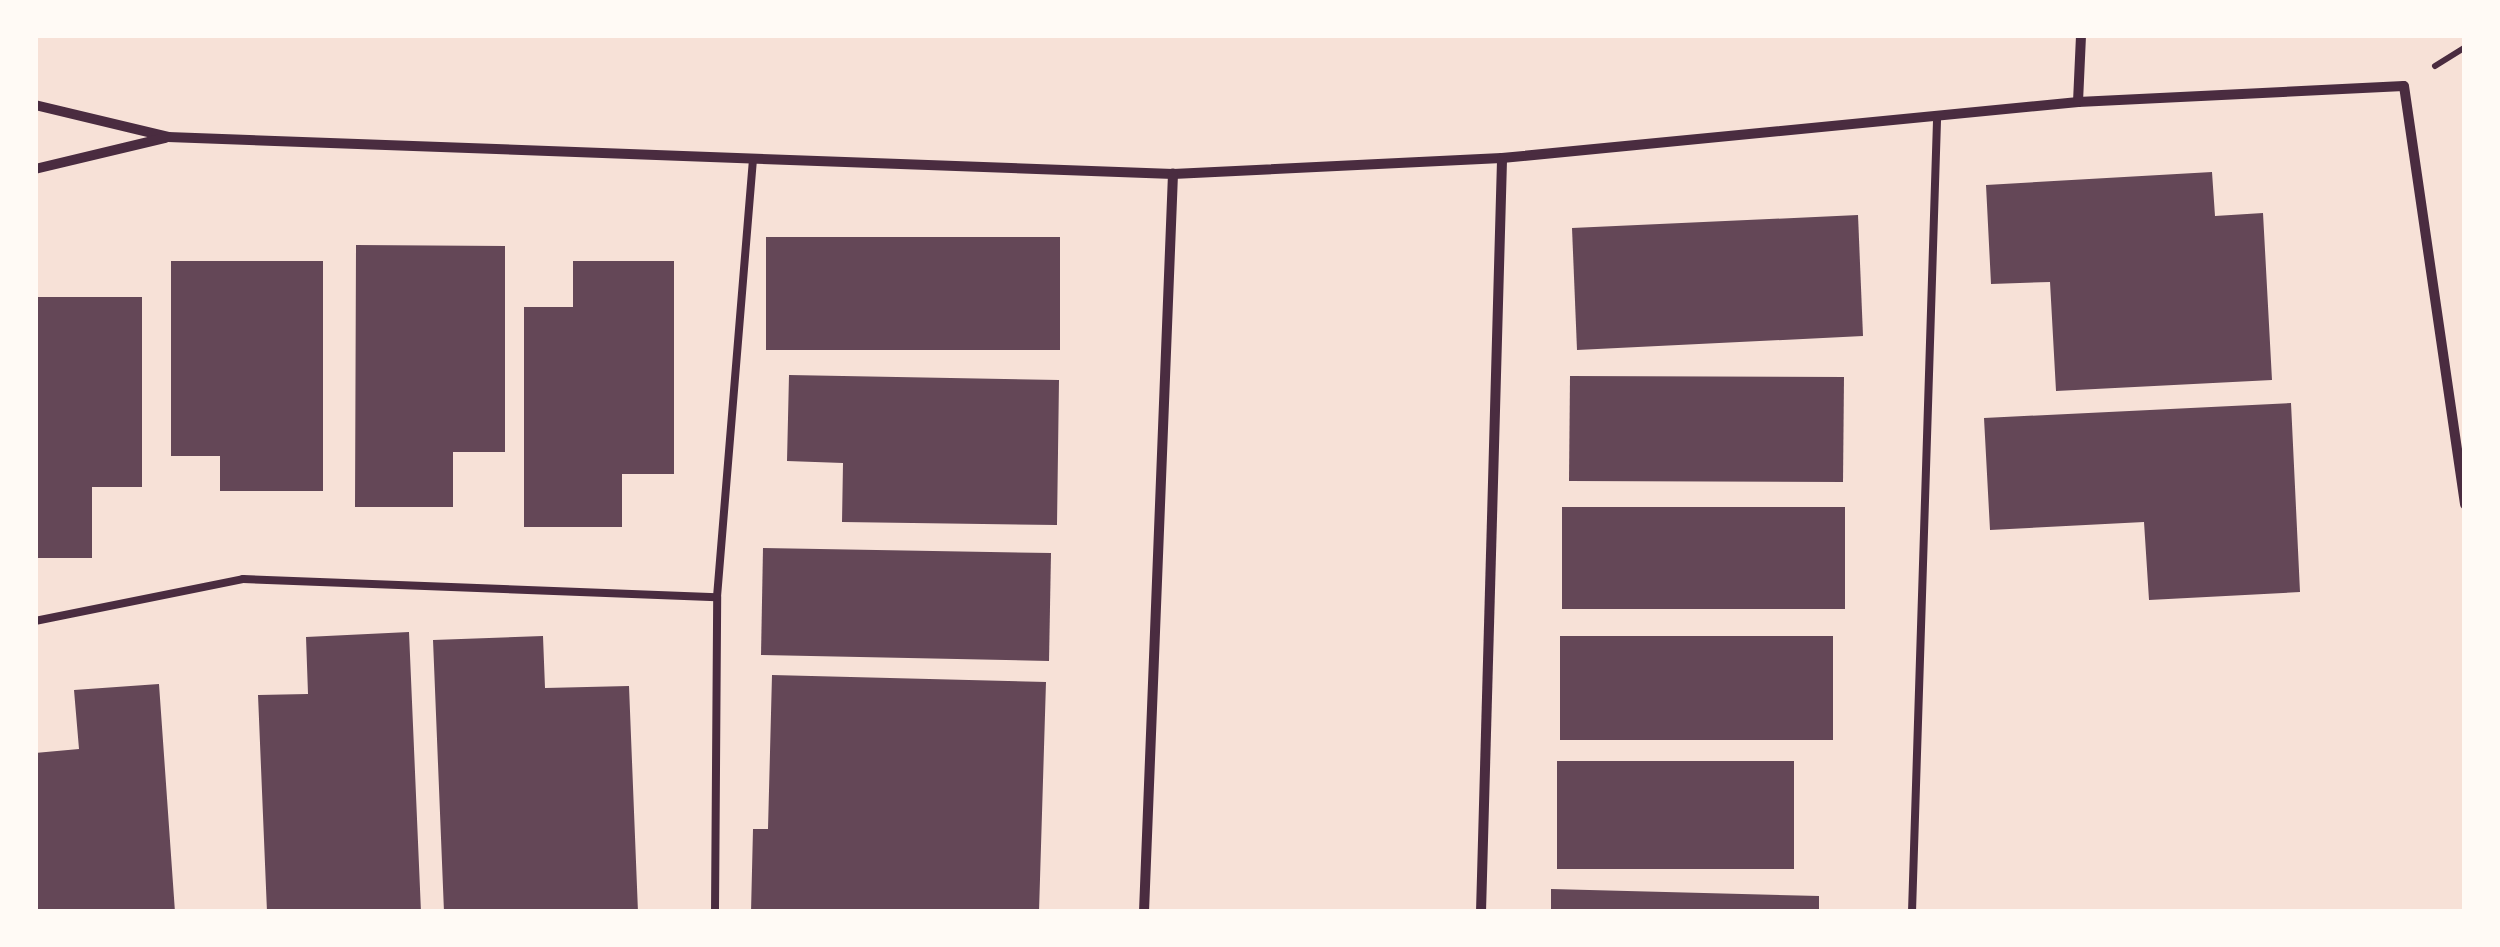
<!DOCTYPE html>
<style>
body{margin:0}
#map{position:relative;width:2500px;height:947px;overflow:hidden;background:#f7e1d7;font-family:"PT Sans",sans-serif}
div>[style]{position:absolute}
.building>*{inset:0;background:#644757}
.path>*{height:6px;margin:-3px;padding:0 3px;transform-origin:3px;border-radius:3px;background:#4a2c40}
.service>*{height:8px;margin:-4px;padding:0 4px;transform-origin:4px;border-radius:4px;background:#4a2c40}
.minor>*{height:10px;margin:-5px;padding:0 5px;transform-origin:5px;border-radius:5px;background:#4a2c40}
span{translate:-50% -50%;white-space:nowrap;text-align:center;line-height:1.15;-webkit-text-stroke:10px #fffaf5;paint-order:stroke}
.frame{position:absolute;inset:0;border:38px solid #fffaf5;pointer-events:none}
</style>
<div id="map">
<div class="building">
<div style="clip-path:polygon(2212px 172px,2215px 216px,2263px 213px,2272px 380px,2056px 391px,2050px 282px,1991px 284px,1986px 185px)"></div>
<div style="clip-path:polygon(1858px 215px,1863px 336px,1577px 350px,1572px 228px)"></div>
<div style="clip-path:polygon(766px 237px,1060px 237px,1060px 350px,766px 350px)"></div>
<div style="clip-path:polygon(356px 245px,505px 246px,505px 452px,453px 452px,453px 507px,355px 507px)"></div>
<div style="clip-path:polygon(171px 261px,323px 261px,323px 491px,220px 491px,220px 456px,171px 456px)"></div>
<div style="clip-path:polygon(573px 261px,674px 261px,674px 474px,622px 474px,622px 527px,524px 527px,524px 307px,573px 307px)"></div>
<div style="clip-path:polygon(35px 297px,142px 297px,142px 487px,92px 487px,92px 558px,35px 558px)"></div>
<div style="clip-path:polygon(789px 375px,1059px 380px,1057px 525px,842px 522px,843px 463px,787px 461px)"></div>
<div style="clip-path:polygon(1570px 376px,1844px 377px,1843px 482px,1569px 481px)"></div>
<div style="clip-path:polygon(2291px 403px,2300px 592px,2149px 600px,2144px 522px,1990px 530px,1984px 418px)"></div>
<div style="clip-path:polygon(1562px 507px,1845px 507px,1845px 609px,1562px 609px)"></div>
<div style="clip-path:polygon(763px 548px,1051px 553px,1049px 661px,761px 655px)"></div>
<div style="clip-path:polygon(409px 632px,421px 912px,267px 912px,258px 695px,308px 694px,306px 637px)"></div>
<div style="clip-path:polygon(543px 636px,545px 688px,629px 686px,638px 912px,444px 912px,433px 640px)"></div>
<div style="clip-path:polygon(1560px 636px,1833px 636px,1833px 740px,1560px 740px)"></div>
<div style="clip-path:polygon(772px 675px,1046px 682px,1039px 912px,751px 912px,753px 829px,768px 829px)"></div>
<div style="clip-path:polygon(159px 684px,175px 912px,35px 912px,35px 753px,79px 749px,74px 690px)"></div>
<div style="clip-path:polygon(1557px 761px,1794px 761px,1794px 869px,1557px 869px)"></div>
<div style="clip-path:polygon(1551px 889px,1819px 896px,1819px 912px,1551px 912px)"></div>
</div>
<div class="path">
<div style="left:2435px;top:66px;width:36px;rotate:-32deg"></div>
</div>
<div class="service">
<div style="left:35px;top:621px;width:212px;rotate:-11.4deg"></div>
<div style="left:243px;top:579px;width:474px;rotate:2.2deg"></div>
<div style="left:715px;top:912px;width:315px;rotate:-89.6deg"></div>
<div style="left:717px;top:597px;width:439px;rotate:-85.3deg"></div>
<div style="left:1912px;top:912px;width:793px;rotate:-88.19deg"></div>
</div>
<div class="minor">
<div style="left:2078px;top:102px;width:67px;rotate:-87.4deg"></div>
<div style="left:35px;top:105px;width:137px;rotate:13.5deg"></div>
<div style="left:168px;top:137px;width:1006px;rotate:2.11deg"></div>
<div style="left:1173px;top:174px;width:329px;rotate:-2.8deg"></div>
<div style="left:1502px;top:158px;width:579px;rotate:-5.55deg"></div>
<div style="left:2078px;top:102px;width:326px;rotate:-2.8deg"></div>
<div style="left:2404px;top:86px;width:423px;rotate:81.7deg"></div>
<div style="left:35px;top:169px;width:134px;rotate:-13.4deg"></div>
<div style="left:1144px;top:912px;width:739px;rotate:-87.75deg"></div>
<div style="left:1481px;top:912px;width:754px;rotate:-88.4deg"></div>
</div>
<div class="frame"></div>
</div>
